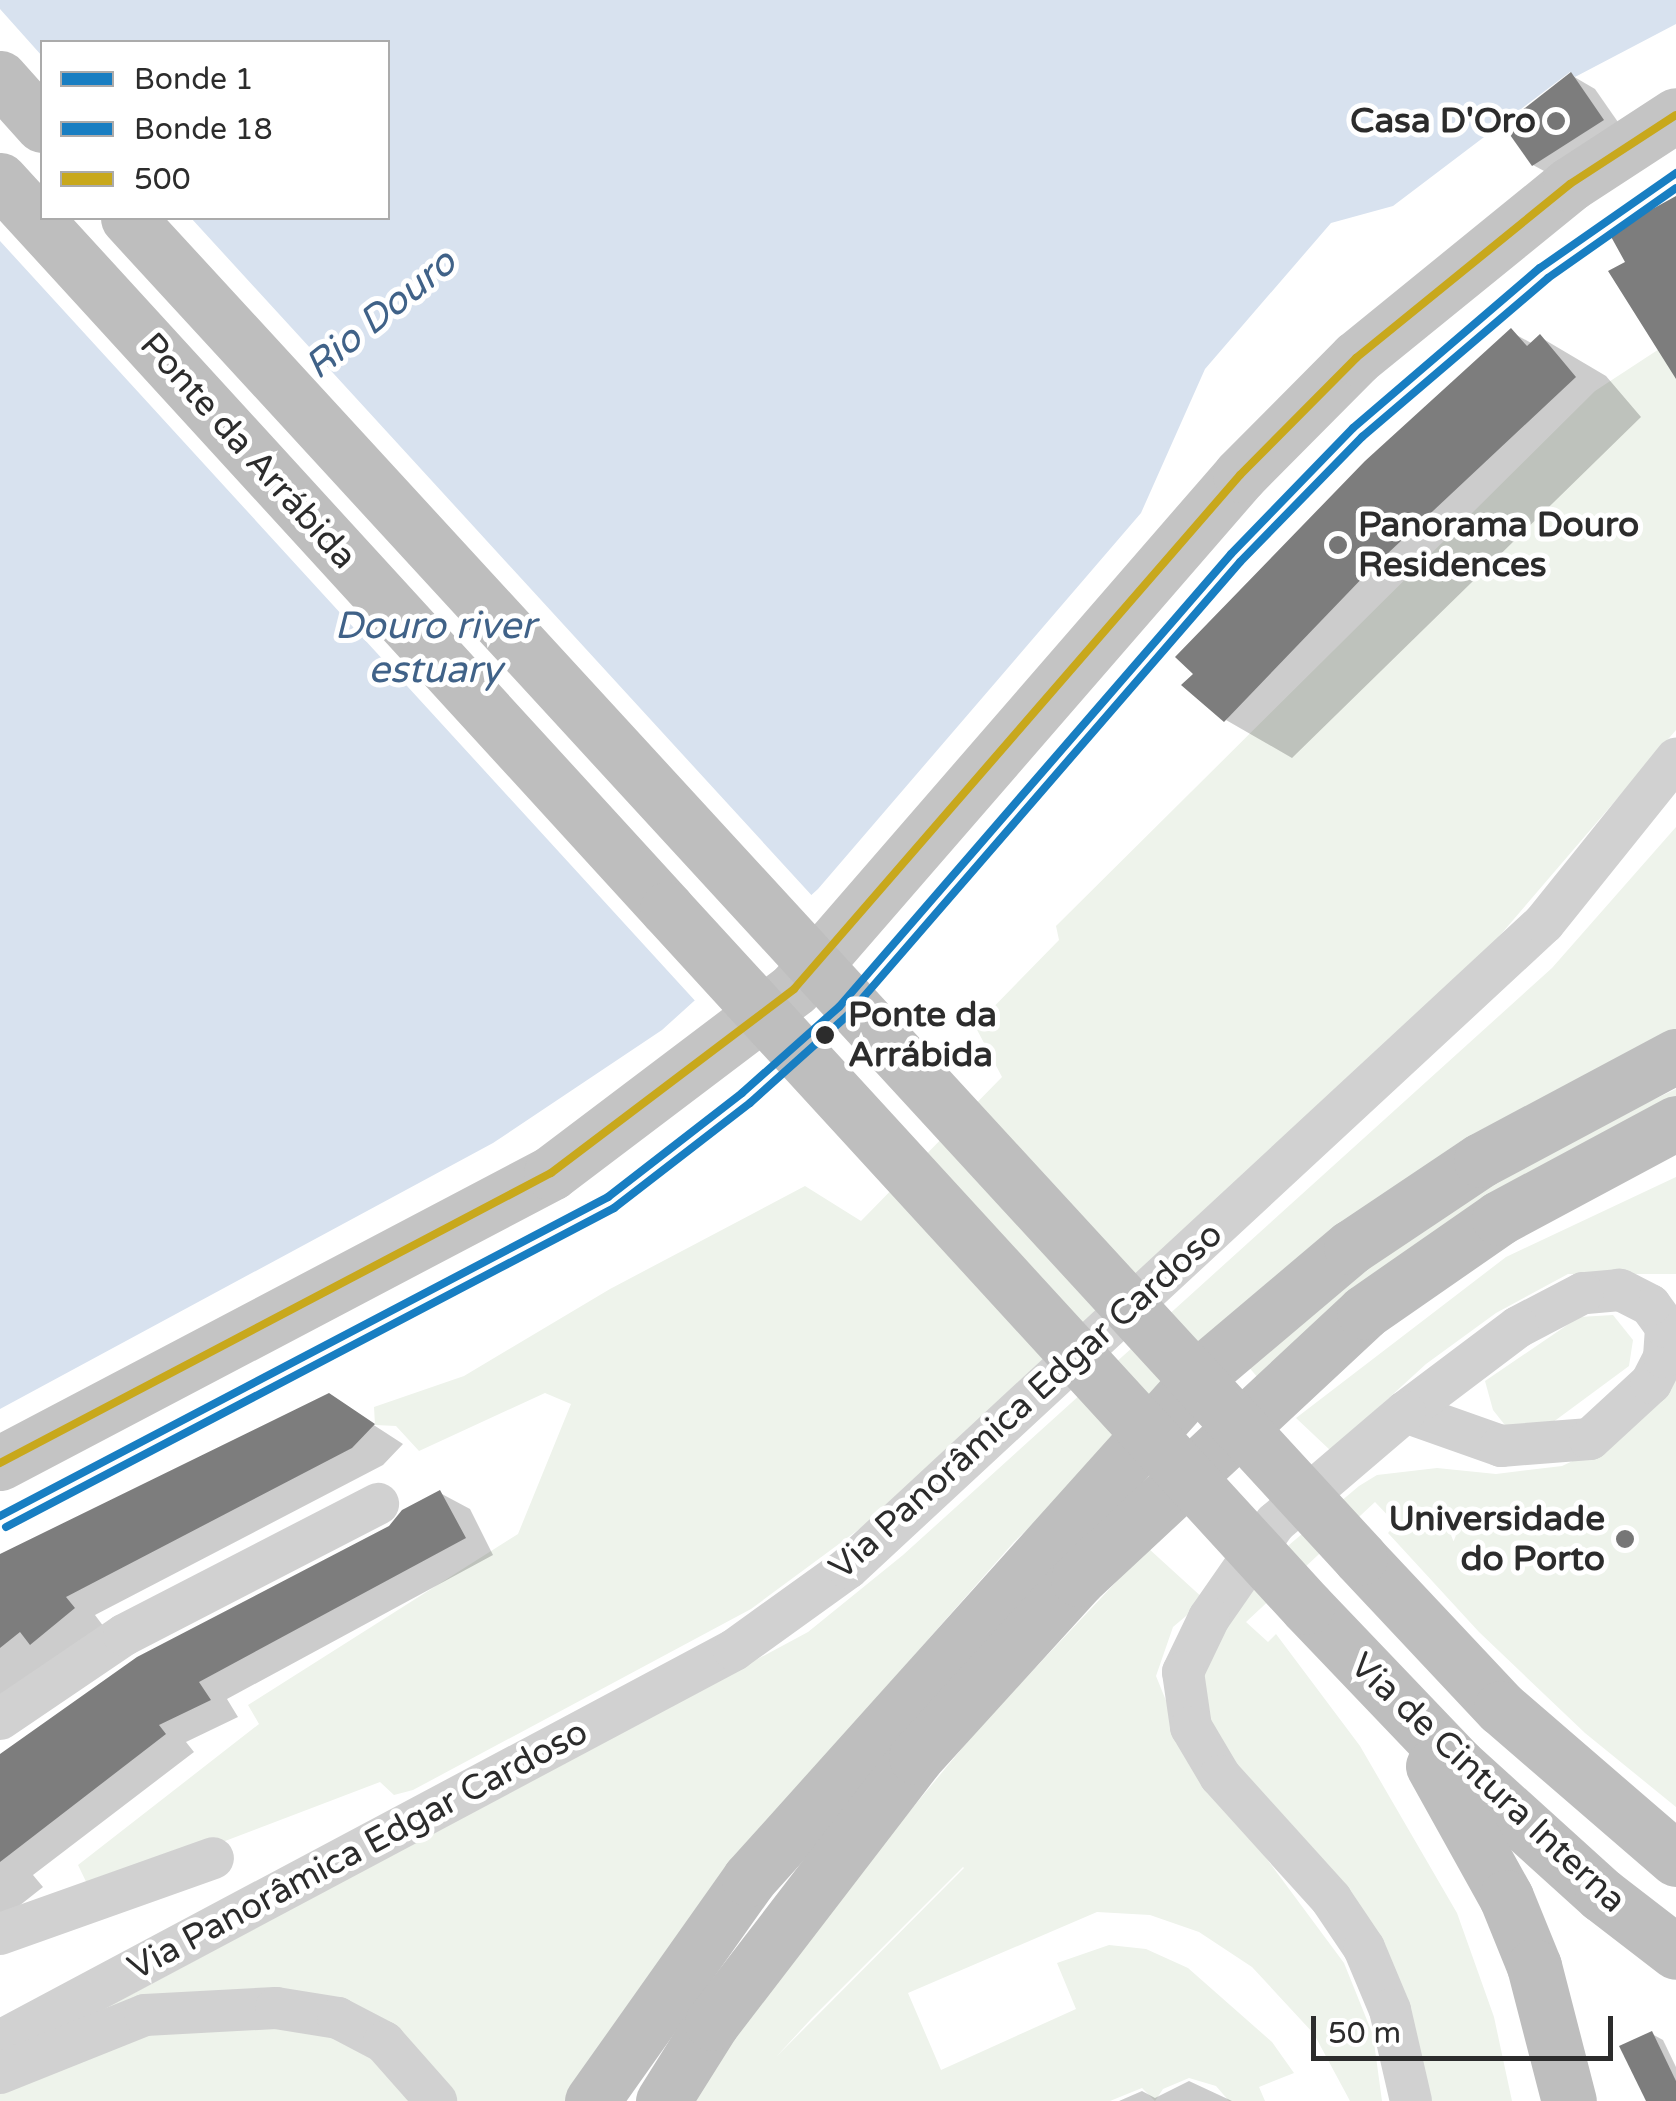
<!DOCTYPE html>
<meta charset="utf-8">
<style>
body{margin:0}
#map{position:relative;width:1676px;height:2101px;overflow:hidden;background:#fff;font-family:"Varela Round",sans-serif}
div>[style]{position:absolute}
.green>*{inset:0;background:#eef3eb}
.water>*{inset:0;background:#d8e2ef}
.pier>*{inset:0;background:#fff}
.shadow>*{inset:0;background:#0003}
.building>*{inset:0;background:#7d7d7d}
.street>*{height:42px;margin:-21px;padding:0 21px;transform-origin:21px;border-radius:21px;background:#d1d1d1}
.primary>*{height:55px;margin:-27.5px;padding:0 27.5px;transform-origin:27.5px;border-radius:27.5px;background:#c4c4c4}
.highway>*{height:55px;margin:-27.5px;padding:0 27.5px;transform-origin:27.5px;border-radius:27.5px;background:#bebebe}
.highway-bridge>*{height:55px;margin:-27.5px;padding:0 27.5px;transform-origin:27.5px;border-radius:27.5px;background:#bebebe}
.bus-1>*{height:8px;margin:-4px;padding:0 4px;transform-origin:4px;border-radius:4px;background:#c8a81c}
.tram-1>*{height:8px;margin:-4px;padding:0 4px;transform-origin:4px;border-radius:4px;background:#187ec2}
.tram-2>*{height:8px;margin:-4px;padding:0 4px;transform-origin:4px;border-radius:4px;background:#187ec2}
.dots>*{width:28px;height:28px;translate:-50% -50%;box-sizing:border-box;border:5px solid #fff;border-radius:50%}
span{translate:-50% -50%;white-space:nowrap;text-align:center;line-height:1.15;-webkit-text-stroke:10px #fff;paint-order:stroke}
.poi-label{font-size:35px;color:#2c2c2c;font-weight:700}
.right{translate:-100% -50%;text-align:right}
.left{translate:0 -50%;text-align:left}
.street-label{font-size:35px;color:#2c2c2c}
.stop-label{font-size:35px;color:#2c2c2c;font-weight:700}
.water-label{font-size:38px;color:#406288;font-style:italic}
.legend{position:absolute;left:40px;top:40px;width:350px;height:180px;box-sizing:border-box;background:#fff;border:2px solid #ababab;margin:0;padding:12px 18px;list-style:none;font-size:30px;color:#2c2c2c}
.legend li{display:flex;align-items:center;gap:20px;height:50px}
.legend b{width:50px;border:2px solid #ababab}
.scale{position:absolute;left:1311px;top:2016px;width:302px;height:45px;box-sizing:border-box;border:5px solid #2c2c2c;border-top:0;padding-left:12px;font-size:30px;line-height:35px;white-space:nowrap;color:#2c2c2c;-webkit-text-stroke:8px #fff;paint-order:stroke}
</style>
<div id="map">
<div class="green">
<div style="clip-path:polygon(1676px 338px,1676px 730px,1472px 968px,862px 1527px,751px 1609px,413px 1790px,394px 1795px,380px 1782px,91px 1892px,78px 1865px,259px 1724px,248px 1705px,518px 1534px,571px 1404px,545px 1393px,419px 1451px,396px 1426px,375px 1425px,374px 1407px,464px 1376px,610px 1289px,805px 1186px,861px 1221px,1002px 1077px,975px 1026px,1059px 940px,1056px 926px,1595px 391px)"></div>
<div style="clip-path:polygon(1676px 827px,1676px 1029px,1483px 1129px,1254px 1311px,1014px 1542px,822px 1760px,573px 2101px,0 2101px,0 2072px,22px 2053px,808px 1632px,903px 1555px,1552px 968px)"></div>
<div style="clip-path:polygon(1676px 1089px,1676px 1110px,1259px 1379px,1247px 1365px,1426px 1223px,1545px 1151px)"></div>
<div style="clip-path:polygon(1676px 1177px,1676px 1274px,1568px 1274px,1496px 1313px,1426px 1364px,1331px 1451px,1296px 1418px,1506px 1257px)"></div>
<div style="clip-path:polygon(1613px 1315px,1633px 1340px,1629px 1366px,1541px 1431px,1508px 1429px,1493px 1410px,1485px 1381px,1579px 1317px)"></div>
<div style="clip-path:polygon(1676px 1351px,1676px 1807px,1585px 1733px,1479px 1632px,1388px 1533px,1396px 1524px,1375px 1502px,1246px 1622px,1268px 1642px,1276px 1634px,1360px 1746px,1457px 1913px,1494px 2017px,1512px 2101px,1429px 2101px,1198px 1700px,1203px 1647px,1289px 1545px,1359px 1486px,1377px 1475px,1437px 1468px,1496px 1474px,1562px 1466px,1611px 1443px)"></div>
<div style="clip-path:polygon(evenodd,1148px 1548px,1205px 1600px,1173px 1627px,1156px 1676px,1186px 1750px,1344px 1963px,1373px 2035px,1382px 2101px,1350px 2101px,1314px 2034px,1252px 1967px,1199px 1932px,1150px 1915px,1097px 1912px,908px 1993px,941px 2070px,1076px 2009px,1057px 1963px,1109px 1945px,1146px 1949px,1188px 1968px,1272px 2042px,1294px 2073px,1259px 2087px,1265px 2101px,1229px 2101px,1216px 2086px,1189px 2078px,1163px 2089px,1155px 2101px,1142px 2088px,1110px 2101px,688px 2101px,860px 1871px,979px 1728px,1148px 1548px,963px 1867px,964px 1868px,776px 2057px,811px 2019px,963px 1867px)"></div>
</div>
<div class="water">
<div style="clip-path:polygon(evenodd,0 0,1676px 0,1676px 24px,1575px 77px,1570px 72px,1393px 206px,1331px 223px,1205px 369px,1141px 513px,818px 889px,662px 1030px,493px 1143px,0 1409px,0 0,42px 42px,388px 42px,388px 218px,42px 218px,42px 42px)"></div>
</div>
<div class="pier">
<div style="clip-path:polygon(0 9px,42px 56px,42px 218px,191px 218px,815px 899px,698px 1004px,0 241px)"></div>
</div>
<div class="shadow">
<div style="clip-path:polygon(1571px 75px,1595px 89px,1627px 135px,1557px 178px,1533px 165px)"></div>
<div style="clip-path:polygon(1511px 332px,1533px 344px,1540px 337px,1606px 376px,1641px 417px,1292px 758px,1226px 720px)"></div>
<div style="clip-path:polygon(329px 1396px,403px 1444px,383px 1465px,95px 1615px,104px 1627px,0 1707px,0 1556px)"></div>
<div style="clip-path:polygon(440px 1493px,470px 1509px,493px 1555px,227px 1699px,238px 1717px,186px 1742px,194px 1752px,33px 1875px,43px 1887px,0 1921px,0 1757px,138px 1659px,391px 1528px)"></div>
<div style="clip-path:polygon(1652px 2034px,1663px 2040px,1676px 2067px,1676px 2101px,1649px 2101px)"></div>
<div style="clip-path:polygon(1189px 2081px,1232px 2101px,1119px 2101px,1142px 2091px,1155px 2098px)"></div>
</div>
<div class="building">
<div style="clip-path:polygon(1571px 72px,1604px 120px,1532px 166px,1503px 125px)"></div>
<div style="clip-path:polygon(1676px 196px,1676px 379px,1608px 271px,1625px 262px,1609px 233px)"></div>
<div style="clip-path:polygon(1511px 328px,1527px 346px,1540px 334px,1576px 377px,1370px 570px,1224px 722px,1181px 685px,1193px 674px,1175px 657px,1365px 461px)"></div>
<div style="clip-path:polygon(329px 1393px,375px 1424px,352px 1448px,66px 1597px,75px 1608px,30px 1645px,20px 1632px,0 1648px,0 1554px)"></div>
<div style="clip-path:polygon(440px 1490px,466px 1538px,199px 1682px,211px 1700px,159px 1725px,166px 1734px,0 1862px,0 1754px,137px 1657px,389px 1526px,402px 1510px)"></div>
<div style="clip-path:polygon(1652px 2031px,1676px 2081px,1676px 2101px,1646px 2101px,1619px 2046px)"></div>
</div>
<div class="street">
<div style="left:1405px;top:1412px;width:102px;rotate:19.5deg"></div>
<div style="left:1501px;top:1446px;width:89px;rotate:-4.5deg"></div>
<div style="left:1590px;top:1439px;width:83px;rotate:-42.6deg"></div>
<div style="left:1651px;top:1383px;width:29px;rotate:-63deg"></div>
<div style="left:1664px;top:1357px;width:30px;rotate:-86deg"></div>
<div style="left:1666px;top:1327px;width:27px;rotate:-126deg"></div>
<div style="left:1650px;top:1305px;width:34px;rotate:-153deg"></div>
<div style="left:1620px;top:1290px;width:37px;rotate:175deg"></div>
<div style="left:1583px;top:1293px;width:73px;rotate:152.4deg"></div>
<div style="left:1518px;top:1327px;width:141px;rotate:143deg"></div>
<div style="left:1405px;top:1412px;width:171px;rotate:139.5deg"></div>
<div style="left:1275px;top:1523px;width:116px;rotate:124.8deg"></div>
<div style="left:1209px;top:1618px;width:60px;rotate:115.7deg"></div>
<div style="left:1183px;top:1672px;width:56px;rotate:81.7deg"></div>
<div style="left:1191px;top:1727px;width:57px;rotate:59.4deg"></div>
<div style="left:1220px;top:1776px;width:166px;rotate:47.9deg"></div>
<div style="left:1331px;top:1899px;width:59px;rotate:56deg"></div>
<div style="left:1364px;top:1948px;width:67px;rotate:67.2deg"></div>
<div style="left:1390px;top:2010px;width:93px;rotate:77deg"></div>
<div style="left:0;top:1719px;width:150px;rotate:-34.1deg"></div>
<div style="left:124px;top:1635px;width:286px;rotate:-27.3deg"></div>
<div style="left:0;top:1934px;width:226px;rotate:-19.6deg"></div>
<div style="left:0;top:2041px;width:832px;rotate:-28.04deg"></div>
<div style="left:734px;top:1650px;width:140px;rotate:-35.7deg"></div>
<div style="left:848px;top:1568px;width:949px;rotate:-42.82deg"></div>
<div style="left:1544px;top:923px;width:211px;rotate:-51.2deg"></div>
<div style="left:0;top:2073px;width:156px;rotate:-21.8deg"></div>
<div style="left:145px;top:2015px;width:131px;rotate:-3.1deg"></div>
<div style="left:276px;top:2008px;width:63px;rotate:9.2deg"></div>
<div style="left:338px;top:2018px;width:52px;rotate:27.6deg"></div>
<div style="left:384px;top:2042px;width:79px;rotate:48.6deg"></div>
</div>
<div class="primary">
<div style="left:0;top:1463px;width:623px;rotate:-27.76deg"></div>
<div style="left:551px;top:1173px;width:305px;rotate:-37.1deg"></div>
<div style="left:794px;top:989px;width:681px;rotate:-49.05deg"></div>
<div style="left:1240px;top:475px;width:165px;rotate:-45.2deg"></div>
<div style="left:1356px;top:358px;width:276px;rotate:-39.1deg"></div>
<div style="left:1570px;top:184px;width:126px;rotate:-33.1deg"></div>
</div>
<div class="highway">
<div style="left:0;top:78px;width:63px;rotate:48.2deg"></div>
<div style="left:0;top:180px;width:988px;rotate:47.54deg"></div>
<div style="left:1360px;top:1558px;width:206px;rotate:46.8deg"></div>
<div style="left:1501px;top:1708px;width:231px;rotate:40.8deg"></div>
<div style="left:1307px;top:1607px;width:219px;rotate:46.3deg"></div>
<div style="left:1458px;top:1765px;width:194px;rotate:42.1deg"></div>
<div style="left:1602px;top:1895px;width:93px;rotate:37.6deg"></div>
<div style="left:1433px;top:1766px;width:150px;rotate:60.9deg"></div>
<div style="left:1506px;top:1897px;width:74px;rotate:67.9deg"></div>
<div style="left:1534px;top:1966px;width:139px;rotate:75.5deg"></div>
<div style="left:592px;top:2101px;width:272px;rotate:-54.7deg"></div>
<div style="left:749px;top:1879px;width:690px;rotate:-48.06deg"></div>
<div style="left:1210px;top:1366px;width:185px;rotate:-40.2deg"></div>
<div style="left:1351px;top:1247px;width:156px;rotate:-33.8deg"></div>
<div style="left:1481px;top:1160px;width:221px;rotate:-28.1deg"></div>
<div style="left:663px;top:2101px;width:92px;rotate:-57.9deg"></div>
<div style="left:712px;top:2023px;width:335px;rotate:-52.5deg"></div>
<div style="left:916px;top:1757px;width:241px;rotate:-47.7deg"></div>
<div style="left:1078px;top:1579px;width:391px;rotate:-43deg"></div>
<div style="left:1364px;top:1312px;width:165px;rotate:-34.8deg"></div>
<div style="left:1499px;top:1218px;width:201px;rotate:-28.2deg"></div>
</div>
<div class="highway-bridge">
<div style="left:128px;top:218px;width:1820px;rotate:47.4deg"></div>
<div style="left:667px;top:909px;width:947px;rotate:47.48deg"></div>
</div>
<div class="bus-1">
<div style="left:0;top:1463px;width:623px;rotate:-27.76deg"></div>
<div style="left:551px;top:1173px;width:305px;rotate:-37.1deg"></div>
<div style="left:794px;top:989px;width:681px;rotate:-49.05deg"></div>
<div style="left:1240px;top:475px;width:165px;rotate:-45.2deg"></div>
<div style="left:1356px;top:358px;width:276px;rotate:-39.1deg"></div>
<div style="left:1570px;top:184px;width:126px;rotate:-33.1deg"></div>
</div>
<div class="tram-1">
<div style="left:0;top:1516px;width:687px;rotate:-27.68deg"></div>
<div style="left:608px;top:1197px;width:170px;rotate:-37.8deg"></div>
<div style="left:742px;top:1093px;width:130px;rotate:-41.6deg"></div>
<div style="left:839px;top:1007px;width:599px;rotate:-49.13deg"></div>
<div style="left:1231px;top:554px;width:175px;rotate:-45.9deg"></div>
<div style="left:1353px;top:428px;width:246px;rotate:-40.6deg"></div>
<div style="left:1540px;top:268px;width:166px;rotate:-34.9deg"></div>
</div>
<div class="tram-2">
<div style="left:6px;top:1527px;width:687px;rotate:-27.68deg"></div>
<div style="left:614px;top:1208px;width:172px;rotate:-37.7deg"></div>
<div style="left:750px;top:1103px;width:132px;rotate:-41.9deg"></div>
<div style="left:848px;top:1015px;width:599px;rotate:-49.13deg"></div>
<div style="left:1240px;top:562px;width:175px;rotate:-45.7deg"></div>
<div style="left:1362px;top:437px;width:245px;rotate:-40.5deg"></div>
<div style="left:1548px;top:278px;width:156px;rotate:-35.1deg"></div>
</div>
<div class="dots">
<div style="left:1556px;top:121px;background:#767676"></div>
<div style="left:1338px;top:545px;background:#767676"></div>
<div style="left:825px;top:1035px;background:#2c2c2c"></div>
<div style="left:1625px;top:1539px;background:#767676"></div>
</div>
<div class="poi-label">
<span class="right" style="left:1536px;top:121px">Casa D'Oro</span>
<span class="left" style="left:1358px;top:545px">Panorama Douro<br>Residences</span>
<span class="right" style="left:1605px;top:1539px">Universidade<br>do Porto</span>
</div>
<div class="street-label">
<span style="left:248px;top:451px;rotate:48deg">Ponte da Arrábida</span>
<span style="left:1026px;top:1401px;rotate:-42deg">Via Panorâmica Edgar Cardoso</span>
<span style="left:1488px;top:1783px;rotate:43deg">Via de Cintura Interna</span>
<span style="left:358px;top:1850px;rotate:-28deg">Via Panorâmica Edgar Cardoso</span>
</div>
<div class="stop-label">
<span class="left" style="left:848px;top:1035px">Ponte da<br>Arrábida</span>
</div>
<div class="water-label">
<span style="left:381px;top:315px;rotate:-39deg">Rio Douro</span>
<span style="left:435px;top:649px">Douro river<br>estuary</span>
</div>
<ul class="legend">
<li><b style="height:12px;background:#187ec2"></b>Bonde 1</li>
<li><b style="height:12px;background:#187ec2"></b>Bonde 18</li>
<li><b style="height:12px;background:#c8a81c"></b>500</li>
</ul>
<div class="scale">50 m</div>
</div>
